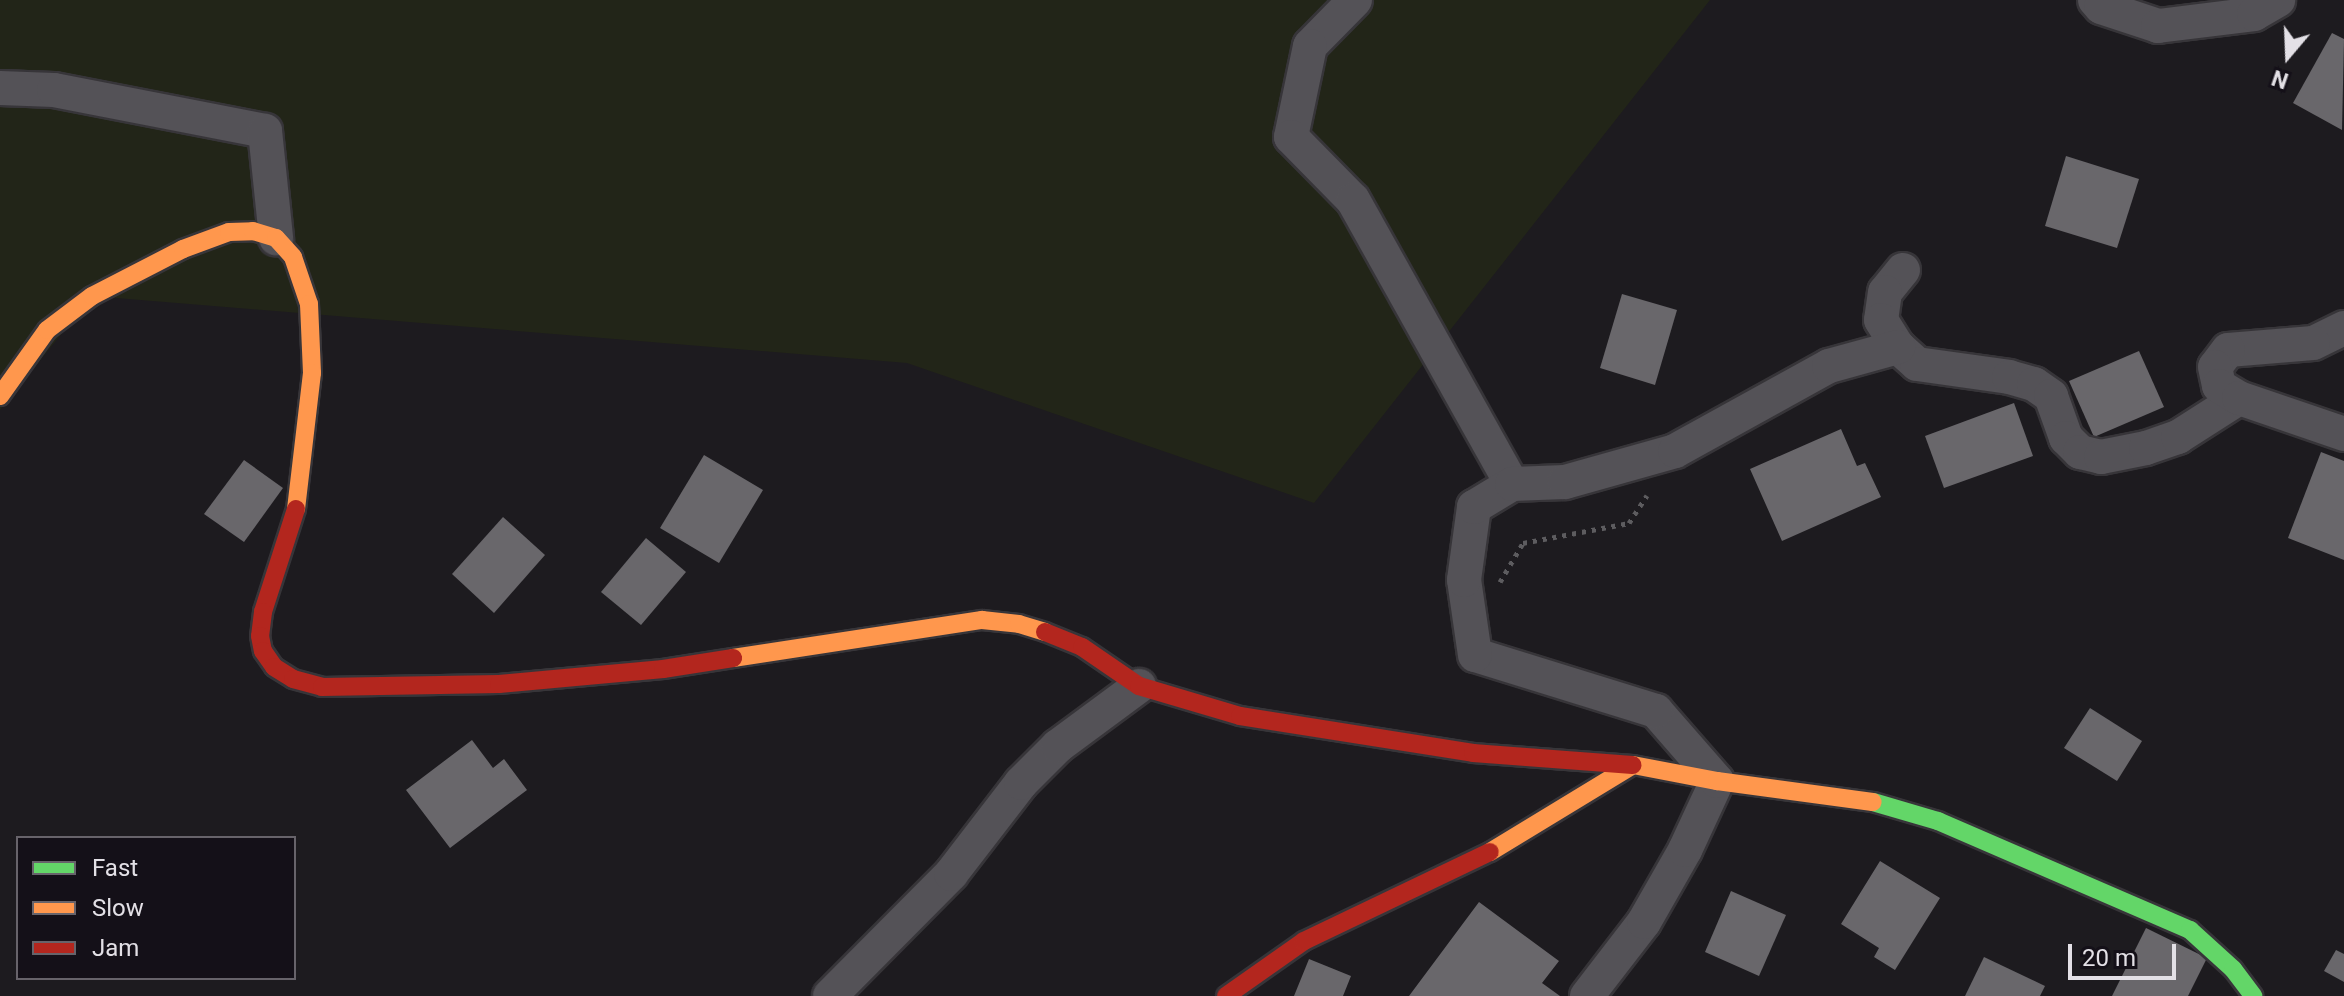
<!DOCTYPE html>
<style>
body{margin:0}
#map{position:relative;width:2344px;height:996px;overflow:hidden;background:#1d1b1f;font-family:Roboto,sans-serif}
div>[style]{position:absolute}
.green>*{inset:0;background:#222518}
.building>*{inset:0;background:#69676b}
.path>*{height:5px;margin-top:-2.5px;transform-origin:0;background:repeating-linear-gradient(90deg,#5d5c5f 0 4px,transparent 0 10px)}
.roads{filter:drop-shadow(2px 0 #373539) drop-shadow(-2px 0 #373539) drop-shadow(0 2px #373539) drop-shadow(0 -2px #373539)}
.street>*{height:34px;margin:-17px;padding:0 17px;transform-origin:17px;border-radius:17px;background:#545257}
.fast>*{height:18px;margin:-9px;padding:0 9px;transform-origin:9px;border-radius:9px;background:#63d668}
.slow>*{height:18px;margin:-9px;padding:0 9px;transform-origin:9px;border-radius:9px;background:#ff974d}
.jam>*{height:18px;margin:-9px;padding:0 9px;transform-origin:9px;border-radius:9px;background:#b3261e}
span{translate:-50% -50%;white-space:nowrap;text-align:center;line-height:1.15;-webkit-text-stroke:8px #141018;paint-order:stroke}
.legend{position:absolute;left:16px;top:836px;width:280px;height:144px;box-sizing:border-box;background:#141018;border:2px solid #67636a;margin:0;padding:10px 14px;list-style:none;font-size:24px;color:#e3e0e6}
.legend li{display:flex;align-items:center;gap:16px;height:40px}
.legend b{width:40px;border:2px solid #67636a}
.north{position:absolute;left:2248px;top:16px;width:80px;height:80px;-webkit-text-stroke:6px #141018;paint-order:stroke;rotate:199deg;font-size:22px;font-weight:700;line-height:32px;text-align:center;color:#e3e0e6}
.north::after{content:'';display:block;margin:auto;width:28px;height:36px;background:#e3e0e6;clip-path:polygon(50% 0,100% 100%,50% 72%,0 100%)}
.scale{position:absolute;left:2068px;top:944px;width:108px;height:36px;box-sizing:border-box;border:4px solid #e3e0e6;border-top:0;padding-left:10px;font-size:24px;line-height:28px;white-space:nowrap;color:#e3e0e6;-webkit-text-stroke:6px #141018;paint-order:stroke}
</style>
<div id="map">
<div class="green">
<div style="clip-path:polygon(0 0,1710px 0,1314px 503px,907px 363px,92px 296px,0 410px)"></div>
</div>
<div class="building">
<div style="clip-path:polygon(2332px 33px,2344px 39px,2342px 130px,2293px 103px)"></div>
<div style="clip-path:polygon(2066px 156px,2139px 179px,2117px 248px,2045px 226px)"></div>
<div style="clip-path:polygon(1622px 294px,1677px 310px,1655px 385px,1600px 368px)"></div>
<div style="clip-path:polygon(2139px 351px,2164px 407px,2094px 437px,2069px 381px)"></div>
<div style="clip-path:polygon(2014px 403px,2033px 456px,1944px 488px,1925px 436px)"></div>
<div style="clip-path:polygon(1841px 429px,1857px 466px,1865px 463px,1881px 497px,1782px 541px,1750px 469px)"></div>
<div style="clip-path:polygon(2321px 452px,2344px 461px,2344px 560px,2288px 538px)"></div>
<div style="clip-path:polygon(704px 455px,763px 490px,719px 563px,660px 528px)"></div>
<div style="clip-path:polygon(244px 460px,283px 488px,244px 542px,204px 514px)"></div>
<div style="clip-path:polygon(503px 517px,545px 555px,494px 613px,452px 574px)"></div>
<div style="clip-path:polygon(646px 538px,686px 572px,641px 625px,601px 592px)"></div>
<div style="clip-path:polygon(2090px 708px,2142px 741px,2117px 781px,2064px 748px)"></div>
<div style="clip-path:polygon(472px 740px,493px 768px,504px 759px,527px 790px,450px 848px,406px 790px)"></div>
<div style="clip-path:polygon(1880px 861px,1940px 898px,1895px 970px,1874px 957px,1879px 948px,1841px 924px)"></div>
<div style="clip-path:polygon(1731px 891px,1786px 915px,1759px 976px,1705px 952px)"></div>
<div style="clip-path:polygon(1479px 902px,1559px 961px,1542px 983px,1560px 996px,1409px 996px)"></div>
<div style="clip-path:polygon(2146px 928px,2207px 958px,2188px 996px,2112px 996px)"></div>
<div style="clip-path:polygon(2336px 950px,2344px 954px,2344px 982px,2324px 971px)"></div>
<div style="clip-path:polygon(1984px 957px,2045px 986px,2040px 996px,1965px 996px)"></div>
<div style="clip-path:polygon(1309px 959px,1351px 976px,1343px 996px,1294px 996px)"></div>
</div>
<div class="path">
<div style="left:1500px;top:582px;width:45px;rotate:-59.5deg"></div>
<div style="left:1523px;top:543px;width:108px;rotate:-10.7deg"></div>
<div style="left:1629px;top:523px;width:33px;rotate:-57deg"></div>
</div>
<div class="roads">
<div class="street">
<div style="left:1355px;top:0;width:64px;rotate:134.4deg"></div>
<div style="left:1310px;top:46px;width:93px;rotate:101.8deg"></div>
<div style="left:1291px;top:137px;width:88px;rotate:45.5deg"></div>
<div style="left:1353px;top:200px;width:325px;rotate:60.8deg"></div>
<div style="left:2095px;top:0;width:9px;rotate:49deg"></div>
<div style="left:2101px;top:7px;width:60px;rotate:18.4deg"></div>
<div style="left:2158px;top:26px;width:97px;rotate:-7.1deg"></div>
<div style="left:2254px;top:14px;width:28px;rotate:-30deg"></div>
<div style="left:0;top:88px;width:54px;rotate:2.1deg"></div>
<div style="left:54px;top:90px;width:215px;rotate:11deg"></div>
<div style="left:265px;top:131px;width:108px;rotate:84.1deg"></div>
<div style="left:1903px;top:270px;width:28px;rotate:129deg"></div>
<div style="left:1885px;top:292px;width:28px;rotate:98deg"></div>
<div style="left:1881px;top:320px;width:32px;rotate:58deg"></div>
<div style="left:1898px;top:347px;width:25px;rotate:42deg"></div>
<div style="left:1917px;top:364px;width:93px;rotate:8deg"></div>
<div style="left:2009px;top:377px;width:26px;rotate:16deg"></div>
<div style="left:2034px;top:384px;width:21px;rotate:35deg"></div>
<div style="left:2051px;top:396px;width:45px;rotate:70.3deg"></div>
<div style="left:2066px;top:438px;width:20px;rotate:45deg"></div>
<div style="left:2080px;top:452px;width:22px;rotate:13deg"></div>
<div style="left:2101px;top:457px;width:46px;rotate:-11.3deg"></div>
<div style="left:2146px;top:448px;width:34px;rotate:-19deg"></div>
<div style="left:2178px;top:437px;width:72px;rotate:-32.6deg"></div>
<div style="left:2344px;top:328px;width:34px;rotate:154deg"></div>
<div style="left:2313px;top:343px;width:85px;rotate:175.3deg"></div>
<div style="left:2228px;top:350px;width:21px;rotate:127deg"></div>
<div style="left:2215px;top:367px;width:19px;rotate:78deg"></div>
<div style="left:2219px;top:386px;width:23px;rotate:31deg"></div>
<div style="left:2239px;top:398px;width:111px;rotate:18.9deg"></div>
<div style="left:830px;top:996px;width:172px;rotate:-45.2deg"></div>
<div style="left:951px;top:874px;width:115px;rotate:-52.4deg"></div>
<div style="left:1021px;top:783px;width:52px;rotate:-45deg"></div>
<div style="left:1058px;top:746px;width:101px;rotate:-36.5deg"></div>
<div style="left:1587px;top:996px;width:93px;rotate:-52.4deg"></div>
<div style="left:1644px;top:922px;width:83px;rotate:-60.3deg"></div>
<div style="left:1685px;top:850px;width:76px;rotate:-65.1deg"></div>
<div style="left:1717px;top:781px;width:93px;rotate:-131.1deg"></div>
<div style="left:1656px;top:711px;width:189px;rotate:-162.8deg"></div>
<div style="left:1475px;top:655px;width:76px;rotate:-98.3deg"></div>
<div style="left:1464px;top:580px;width:74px;rotate:-82.2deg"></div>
<div style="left:1474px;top:507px;width:44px;rotate:-31.2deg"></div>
<div style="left:1512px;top:484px;width:53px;rotate:-2.2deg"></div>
<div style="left:1565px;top:482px;width:114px;rotate:-15.7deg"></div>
<div style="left:1675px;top:451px;width:176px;rotate:-28.9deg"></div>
<div style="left:1829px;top:366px;width:72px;rotate:-15.4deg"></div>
</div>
<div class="fast">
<div style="left:1873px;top:802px;width:68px;rotate:16.3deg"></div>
<div style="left:1938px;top:821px;width:275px;rotate:23.4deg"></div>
<div style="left:2190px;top:930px;width:58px;rotate:42.2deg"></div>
<div style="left:2233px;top:969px;width:34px;rotate:53deg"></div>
</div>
<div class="slow">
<div style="left:0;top:396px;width:81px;rotate:-54.5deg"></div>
<div style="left:47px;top:330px;width:56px;rotate:-37.1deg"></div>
<div style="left:92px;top:296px;width:102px;rotate:-27.3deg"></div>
<div style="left:183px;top:249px;width:49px;rotate:-20.3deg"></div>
<div style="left:229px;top:232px;width:24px;rotate:-2deg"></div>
<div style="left:253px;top:231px;width:24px;rotate:17deg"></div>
<div style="left:276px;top:238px;width:25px;rotate:48deg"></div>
<div style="left:293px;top:257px;width:50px;rotate:71.2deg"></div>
<div style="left:309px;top:304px;width:69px;rotate:87.5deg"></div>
<div style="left:312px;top:373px;width:137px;rotate:96.7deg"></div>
<div style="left:733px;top:658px;width:252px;rotate:-8.7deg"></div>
<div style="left:982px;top:620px;width:37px;rotate:6deg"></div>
<div style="left:1019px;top:624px;width:27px;rotate:17deg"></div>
<div style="left:1490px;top:852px;width:167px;rotate:-31.3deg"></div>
<div style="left:1633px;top:765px;width:86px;rotate:10.8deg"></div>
<div style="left:1717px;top:781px;width:157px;rotate:7.7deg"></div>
</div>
<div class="jam">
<div style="left:296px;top:509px;width:108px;rotate:107.8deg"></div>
<div style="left:263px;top:612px;width:24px;rotate:97deg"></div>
<div style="left:260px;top:636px;width:15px;rotate:79deg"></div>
<div style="left:263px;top:651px;width:19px;rotate:55deg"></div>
<div style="left:274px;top:667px;width:22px;rotate:32deg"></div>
<div style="left:293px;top:679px;width:30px;rotate:15deg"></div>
<div style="left:322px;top:687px;width:177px;rotate:-1deg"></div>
<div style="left:499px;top:684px;width:165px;rotate:-5.2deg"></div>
<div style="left:663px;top:669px;width:71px;rotate:-8.9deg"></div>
<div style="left:1045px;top:632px;width:40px;rotate:22deg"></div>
<div style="left:1082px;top:647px;width:69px;rotate:34.4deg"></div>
<div style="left:1139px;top:686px;width:105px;rotate:16.5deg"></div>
<div style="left:1240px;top:716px;width:236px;rotate:9deg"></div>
<div style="left:1473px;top:753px;width:160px;rotate:4.3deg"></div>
<div style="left:1226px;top:996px;width:95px;rotate:-35.2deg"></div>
<div style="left:1304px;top:941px;width:206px;rotate:-25.6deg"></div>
</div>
</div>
<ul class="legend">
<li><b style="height:10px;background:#63d668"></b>Fast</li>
<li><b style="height:10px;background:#ff974d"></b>Slow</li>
<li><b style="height:10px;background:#b3261e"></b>Jam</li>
</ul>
<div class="north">N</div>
<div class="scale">20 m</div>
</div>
